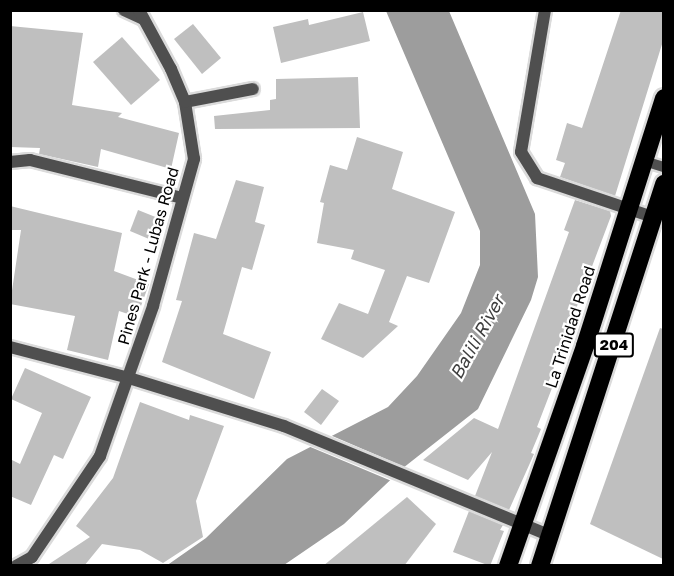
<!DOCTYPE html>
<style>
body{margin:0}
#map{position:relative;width:674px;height:576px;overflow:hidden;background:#fff;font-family:"Golos Text",sans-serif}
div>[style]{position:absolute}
.water>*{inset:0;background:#9d9d9d}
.pier>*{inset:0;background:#fff}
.building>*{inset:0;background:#bfbfbf}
.roads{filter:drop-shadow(2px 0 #dbdbdb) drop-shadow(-2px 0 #dbdbdb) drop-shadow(0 2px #dbdbdb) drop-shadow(0 -2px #dbdbdb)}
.lane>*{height:10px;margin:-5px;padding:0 5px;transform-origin:5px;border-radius:5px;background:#4f4f4f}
.street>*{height:12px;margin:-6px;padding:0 6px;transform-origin:6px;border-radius:6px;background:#4f4f4f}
.highway>*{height:18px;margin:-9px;padding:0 9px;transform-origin:9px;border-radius:9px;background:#000}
span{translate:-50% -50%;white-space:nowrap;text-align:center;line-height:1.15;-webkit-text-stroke:4.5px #fff;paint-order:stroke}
.shield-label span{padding:2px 4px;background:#fff;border:2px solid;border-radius:4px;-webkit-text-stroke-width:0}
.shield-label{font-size:15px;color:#000;font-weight:700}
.street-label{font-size:16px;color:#000}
.water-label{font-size:18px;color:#3e3e3e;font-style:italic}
.frame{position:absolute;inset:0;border:12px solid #000;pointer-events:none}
</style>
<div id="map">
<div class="water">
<div style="clip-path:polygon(386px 11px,449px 11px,535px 214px,538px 277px,531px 300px,478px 409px,403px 468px,344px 524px,284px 565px,166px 566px,206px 538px,287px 459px,388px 407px,417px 376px,461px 313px,480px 265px,480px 231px)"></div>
</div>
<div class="pier">
<div style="clip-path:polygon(330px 435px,407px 468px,394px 482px,308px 446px)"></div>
</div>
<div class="building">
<div style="clip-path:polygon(621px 10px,663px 10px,663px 41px,615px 196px,560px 177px,565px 163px,556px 160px,567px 123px,582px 128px)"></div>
<div style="clip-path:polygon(363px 12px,370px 41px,281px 63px,273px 27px,308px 19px,309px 25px)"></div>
<div style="clip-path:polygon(193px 24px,221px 58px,202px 74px,174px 39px)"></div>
<div style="clip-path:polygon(10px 26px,83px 33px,72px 105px,122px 113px,118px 117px,179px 133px,171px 169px,101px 149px,98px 167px,39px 154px,40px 148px,10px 147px)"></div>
<div style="clip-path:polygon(122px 37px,160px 80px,131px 105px,93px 62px)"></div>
<div style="clip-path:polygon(358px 77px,360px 128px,215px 129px,214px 116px,270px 110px,270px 100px,276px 99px,276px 79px)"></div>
<div style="clip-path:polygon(357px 137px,403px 152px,392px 189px,455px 212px,429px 283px,407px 276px,389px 322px,398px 326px,363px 358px,321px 339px,339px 303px,368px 314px,385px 270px,351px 259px,354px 250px,317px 243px,324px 203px,320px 202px,330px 165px,347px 170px)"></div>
<div style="clip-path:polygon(236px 180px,264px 187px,255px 222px,265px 225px,252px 270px,242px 267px,223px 334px,271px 352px,254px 399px,162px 362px,182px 301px,176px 300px,194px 233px,216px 239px)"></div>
<div style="clip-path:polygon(575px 200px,610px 211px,611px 216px,547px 386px,552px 388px,537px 427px,541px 429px,531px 453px,534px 454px,509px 510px,475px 496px,492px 452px,468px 480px,423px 460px,474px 418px,498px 429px,569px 232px,564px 230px)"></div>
<div style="clip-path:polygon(10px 206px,122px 233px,114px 271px,149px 284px,137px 317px,119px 311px,108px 360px,67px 350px,75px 316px,10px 304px,21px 230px,10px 230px)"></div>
<div style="clip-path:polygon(138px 210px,158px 218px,149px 239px,130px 231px)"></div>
<div style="clip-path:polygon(660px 328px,663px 329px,663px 559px,590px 524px)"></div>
<div style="clip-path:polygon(25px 368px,91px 397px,63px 459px,54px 455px,31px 505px,10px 496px,10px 459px,20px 464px,42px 413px,11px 399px)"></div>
<div style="clip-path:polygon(322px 389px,339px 401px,321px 425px,304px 412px)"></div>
<div style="clip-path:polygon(140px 402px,189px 420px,190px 415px,224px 426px,196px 501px,203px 537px,163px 563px,140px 550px,102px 544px,84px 566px,46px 566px,90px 537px,76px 526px,113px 478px)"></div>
<div style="clip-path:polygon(407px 497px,436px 524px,404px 566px,323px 566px)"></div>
<div style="clip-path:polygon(469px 511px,503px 525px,500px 530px,504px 531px,490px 566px,453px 552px)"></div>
</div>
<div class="roads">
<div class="lane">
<div style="left:644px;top:161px;width:21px;rotate:17deg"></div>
</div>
<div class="street">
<div style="left:124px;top:10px;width:21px;rotate:25deg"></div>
<div style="left:545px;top:10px;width:144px;rotate:99.6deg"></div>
<div style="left:521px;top:152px;width:31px;rotate:58deg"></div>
<div style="left:537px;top:178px;width:122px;rotate:18.6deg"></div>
<div style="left:185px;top:102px;width:69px;rotate:-10.8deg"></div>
<div style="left:10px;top:162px;width:20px;rotate:-6deg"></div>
<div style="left:30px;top:160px;width:157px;rotate:14deg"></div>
<div style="left:10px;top:347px;width:123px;rotate:14.6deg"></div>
<div style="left:129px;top:378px;width:162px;rotate:17.2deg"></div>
<div style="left:284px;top:426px;width:289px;rotate:22.4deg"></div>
<div style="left:16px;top:566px;width:18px;rotate:-29deg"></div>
<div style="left:32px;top:557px;width:122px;rotate:-56deg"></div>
<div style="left:100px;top:456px;width:159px;rotate:-70.5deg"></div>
<div style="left:153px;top:306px;width:153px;rotate:-74.4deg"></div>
<div style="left:194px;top:159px;width:58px;rotate:-99deg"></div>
<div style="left:185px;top:102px;width:36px;rotate:-113deg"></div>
<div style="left:171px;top:69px;width:67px;rotate:-118.5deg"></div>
</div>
<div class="highway">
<div style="left:508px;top:566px;width:233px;rotate:-70.7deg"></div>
<div style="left:585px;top:346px;width:260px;rotate:-72.3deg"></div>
<div style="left:540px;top:566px;width:402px;rotate:-72deg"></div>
</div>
</div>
<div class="shield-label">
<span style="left:614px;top:345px">204</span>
</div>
<div class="street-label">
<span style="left:148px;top:256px;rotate:-74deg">Pines Park - Lubas Road</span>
<span style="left:570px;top:327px;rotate:-72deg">La Trinidad Road</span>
</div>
<div class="water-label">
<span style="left:477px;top:337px;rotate:-61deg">Balili River</span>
</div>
<div class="frame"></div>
</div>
